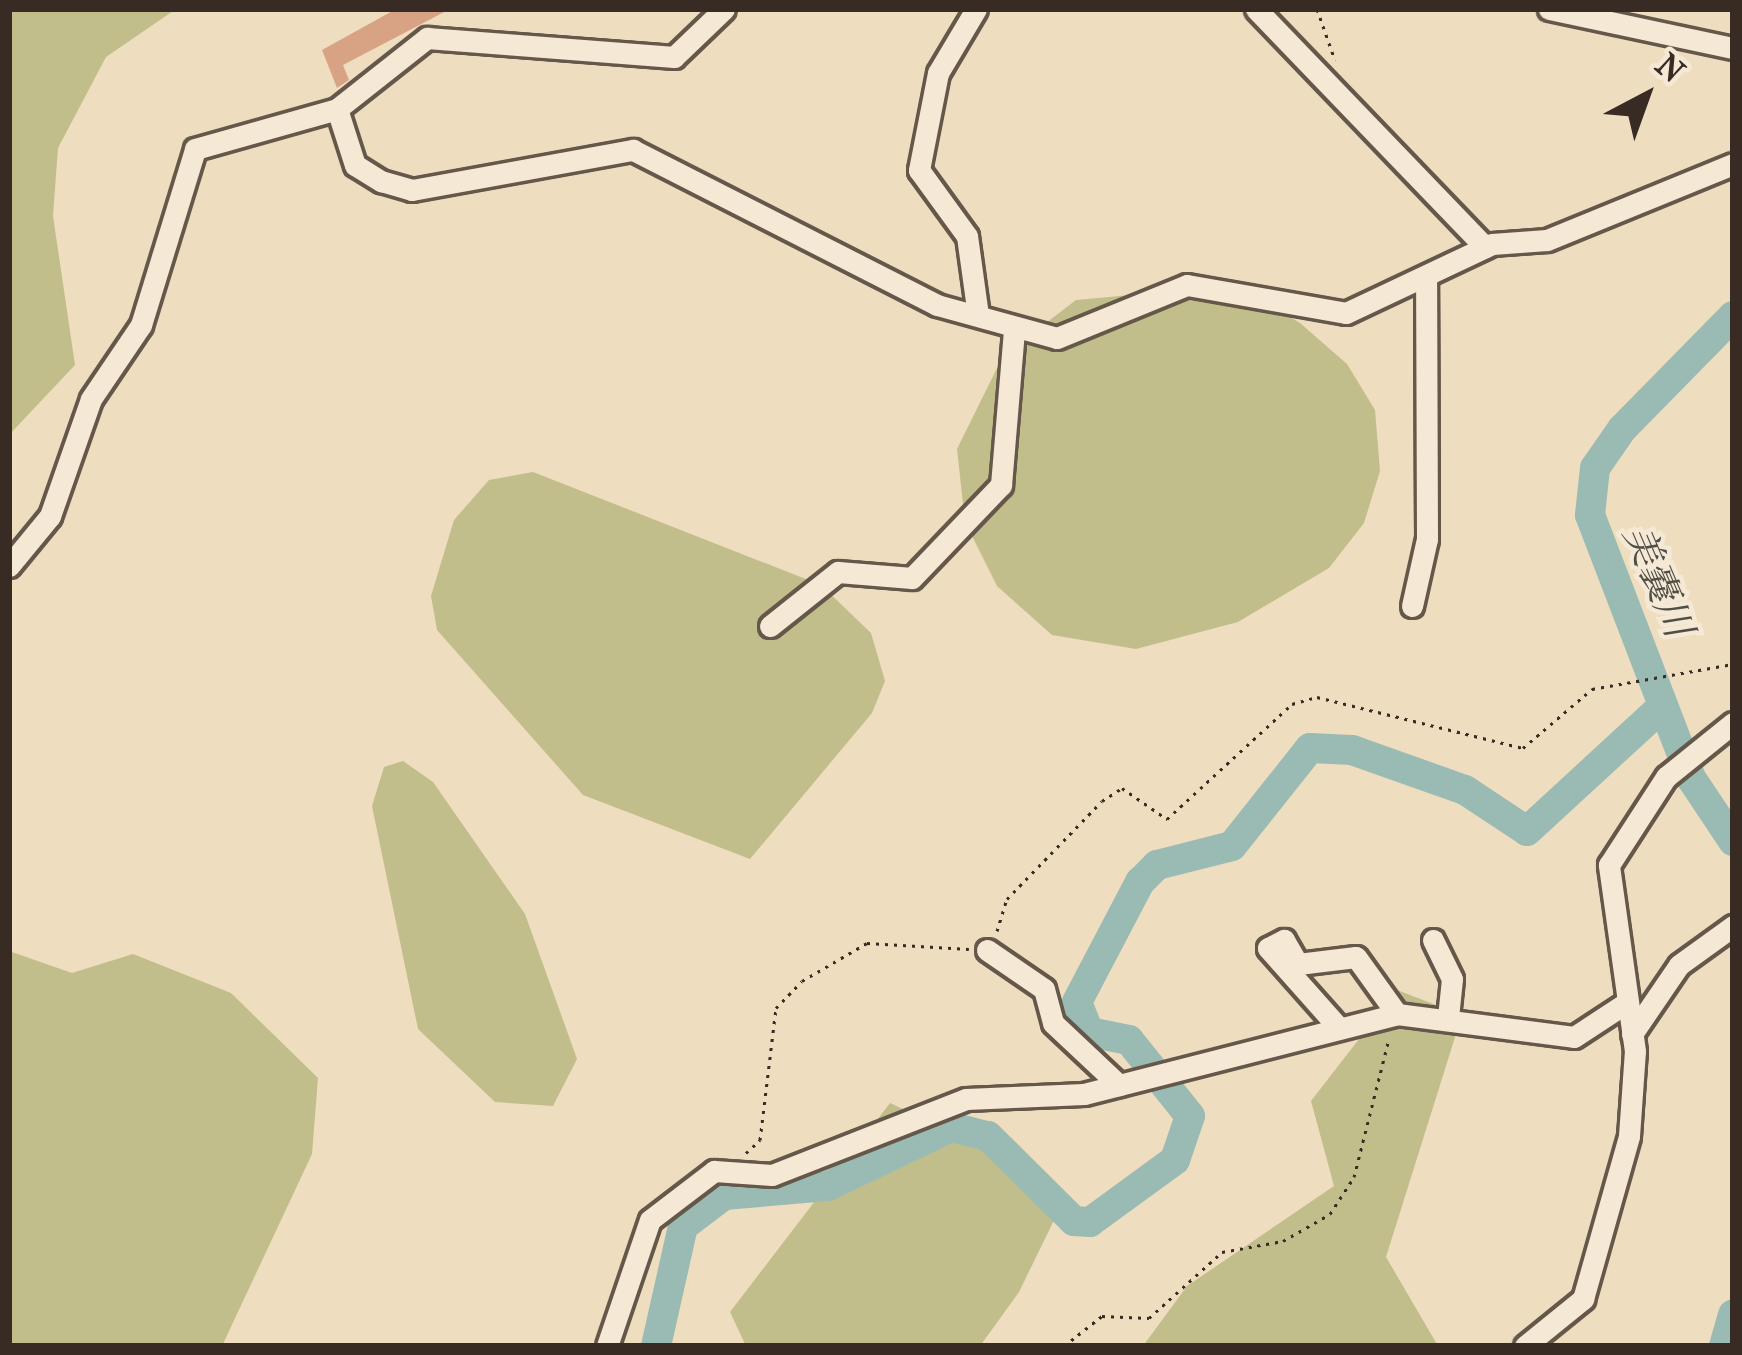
<!DOCTYPE html>
<meta charset="utf-8">
<style>
body{margin:0}
#map{position:relative;width:1742px;height:1355px;overflow:hidden;background:#efddbf;font-family:"IM FELL French Canon","Noto Serif JP",serif}
div>[style]{position:absolute}
.green>*{inset:0;background:#c1be8c}
.river>*{height:30px;margin:-15px;padding:0 15px;transform-origin:15px;border-radius:15px;background:#9abbb3}
.building>*{inset:0;background:#d8a385}
.path>*{height:3px;margin-top:-1.5px;transform-origin:0;background:repeating-linear-gradient(90deg,#372b23 0 3px,transparent 0 9px)}
.roads{filter:drop-shadow(3px 0 #65584a) drop-shadow(-3px 0 #65584a) drop-shadow(0 3px #65584a) drop-shadow(0 -3px #65584a)}
.minor>*{height:21px;margin:-10.5px;padding:0 10.5px;transform-origin:10.5px;border-radius:10.5px;background:#f5e9d5}
span{translate:-50% -50%;white-space:nowrap;text-align:center;line-height:1.15;-webkit-text-stroke:9px #f5e9d5;paint-order:stroke}
.water-label{font-size:39px;color:#504f47;font-style:italic}
.frame{position:absolute;inset:0;border:12px solid #372b23;pointer-events:none}
.north{position:absolute;left:1586px;top:36px;width:120px;height:120px;-webkit-text-stroke:9px #f5e9d5;paint-order:stroke;rotate:41deg;font-size:33px;font-weight:700;line-height:48px;text-align:center;color:#372b23}
.north::after{content:'';display:block;margin:auto;width:42px;height:54px;background:#372b23;clip-path:polygon(50% 0,100% 100%,50% 72%,0 100%)}
</style>
<div id="map">
<div class="green">
<div style="clip-path:polygon(9px 9px,176px 9px,106px 57px,58px 148px,53px 216px,75px 365px,9px 435px)"></div>
<div style="clip-path:polygon(1142px 294px,1257px 298px,1300px 323px,1347px 364px,1375px 410px,1380px 471px,1364px 523px,1329px 568px,1238px 622px,1136px 649px,1052px 635px,997px 586px,965px 522px,957px 449px,1003px 356px,1076px 300px)"></div>
<div style="clip-path:polygon(533px 472px,821px 585px,871px 633px,885px 681px,872px 713px,750px 859px,583px 795px,437px 630px,431px 596px,454px 520px,489px 480px)"></div>
<div style="clip-path:polygon(403px 761px,433px 782px,525px 914px,577px 1059px,553px 1106px,495px 1102px,418px 1029px,372px 806px,384px 767px)"></div>
<div style="clip-path:polygon(9px 951px,72px 973px,133px 954px,231px 993px,318px 1078px,312px 1154px,222px 1346px,9px 1346px)"></div>
<div style="clip-path:polygon(1397px 990px,1462px 1015px,1386px 1257px,1438px 1346px,1143px 1346px,1187px 1286px,1334px 1186px,1311px 1101px)"></div>
<div style="clip-path:polygon(890px 1103px,998px 1154px,1060px 1208px,1019px 1292px,980px 1346px,746px 1346px,730px 1312px)"></div>
</div>
<div class="river">
<div style="left:1733px;top:316px;width:158px;rotate:134.5deg"></div>
<div style="left:1622px;top:429px;width:47px;rotate:124.7deg"></div>
<div style="left:1595px;top:468px;width:47px;rotate:96.1deg"></div>
<div style="left:1590px;top:515px;width:282px;rotate:69deg"></div>
<div style="left:1691px;top:778px;width:76px;rotate:56.3deg"></div>
<div style="left:656px;top:1346px;width:123px;rotate:-77.3deg"></div>
<div style="left:683px;top:1226px;width:51px;rotate:-37.1deg"></div>
<div style="left:724px;top:1195px;width:104px;rotate:-4.9deg"></div>
<div style="left:828px;top:1186px;width:136px;rotate:-25.6deg"></div>
<div style="left:951px;top:1127px;width:38px;rotate:14deg"></div>
<div style="left:988px;top:1136px;width:121px;rotate:44.7deg"></div>
<div style="left:1074px;top:1221px;width:16px;rotate:4deg"></div>
<div style="left:1090px;top:1222px;width:105px;rotate:-36.1deg"></div>
<div style="left:1175px;top:1160px;width:46px;rotate:-71.2deg"></div>
<div style="left:1190px;top:1116px;width:97px;rotate:-128.8deg"></div>
<div style="left:1129px;top:1040px;width:41px;rotate:-168.7deg"></div>
<div style="left:1089px;top:1032px;width:32px;rotate:-112deg"></div>
<div style="left:1077px;top:1002px;width:136px;rotate:-62.3deg"></div>
<div style="left:1140px;top:882px;width:24px;rotate:-45deg"></div>
<div style="left:1157px;top:865px;width:77px;rotate:-14.2deg"></div>
<div style="left:1232px;top:846px;width:125px;rotate:-51.5deg"></div>
<div style="left:1310px;top:748px;width:42px;rotate:2.7deg"></div>
<div style="left:1352px;top:750px;width:120px;rotate:19.5deg"></div>
<div style="left:1465px;top:790px;width:74px;rotate:33.5deg"></div>
<div style="left:1527px;top:831px;width:183px;rotate:-42.6deg"></div>
<div style="left:1724px;top:1346px;width:33px;rotate:-74deg"></div>
</div>
<div class="building">
<div style="clip-path:polygon(396px 9px,450px 9px,343px 65px,349px 80px,337px 88px,322px 50px)"></div>
</div>
<div class="path">
<div style="left:1317px;top:9px;width:54px;rotate:70.6deg"></div>
<div style="left:997px;top:931px;width:34px;rotate:-73deg"></div>
<div style="left:1007px;top:899px;width:136px;rotate:-45.9deg"></div>
<div style="left:1102px;top:801px;width:24px;rotate:-33deg"></div>
<div style="left:1122px;top:788px;width:55px;rotate:34.6deg"></div>
<div style="left:1167px;top:819px;width:170px;rotate:-42.6deg"></div>
<div style="left:1292px;top:704px;width:26px;rotate:-16deg"></div>
<div style="left:1317px;top:697px;width:212px;rotate:13.9deg"></div>
<div style="left:1523px;top:748px;width:91px;rotate:-40.5deg"></div>
<div style="left:1592px;top:689px;width:143px;rotate:-10.1deg"></div>
<div style="left:746px;top:1153px;width:19px;rotate:-43deg"></div>
<div style="left:760px;top:1140px;width:133px;rotate:-83.1deg"></div>
<div style="left:776px;top:1008px;width:37px;rotate:-46deg"></div>
<div style="left:802px;top:981px;width:75px;rotate:-30.3deg"></div>
<div style="left:867px;top:943px;width:102px;rotate:3.4deg"></div>
<div style="left:1064px;top:1346px;width:48px;rotate:-38.3deg"></div>
<div style="left:1102px;top:1316px;width:47px;rotate:2.4deg"></div>
<div style="left:1149px;top:1318px;width:98px;rotate:-42.1deg"></div>
<div style="left:1222px;top:1252px;width:62px;rotate:-10.2deg"></div>
<div style="left:1283px;top:1241px;width:54px;rotate:-29.9deg"></div>
<div style="left:1330px;top:1214px;width:44px;rotate:-57deg"></div>
<div style="left:1354px;top:1177px;width:142px;rotate:-75.8deg"></div>
</div>
<div class="roads">
<div class="minor">
<div style="left:976px;top:9px;width:74px;rotate:120.7deg"></div>
<div style="left:938px;top:73px;width:99px;rotate:101.1deg"></div>
<div style="left:919px;top:170px;width:82px;rotate:54deg"></div>
<div style="left:967px;top:236px;width:80px;rotate:82.1deg"></div>
<div style="left:1256px;top:9px;width:330px;rotate:46.1deg"></div>
<div style="left:1549px;top:9px;width:188px;rotate:12deg"></div>
<div style="left:337px;top:109px;width:59px;rotate:72.2deg"></div>
<div style="left:355px;top:165px;width:31px;rotate:32deg"></div>
<div style="left:381px;top:181px;width:32px;rotate:16deg"></div>
<div style="left:412px;top:190px;width:225px;rotate:-10.3deg"></div>
<div style="left:633px;top:150px;width:341px;rotate:27deg"></div>
<div style="left:937px;top:305px;width:124px;rotate:15.4deg"></div>
<div style="left:1057px;top:338px;width:140px;rotate:-22.2deg"></div>
<div style="left:1187px;top:285px;width:161px;rotate:10deg"></div>
<div style="left:1346px;top:313px;width:161px;rotate:-25.3deg"></div>
<div style="left:1492px;top:244px;width:55px;rotate:-4.2deg"></div>
<div style="left:1547px;top:240px;width:201px;rotate:-22.2deg"></div>
<div style="left:9px;top:566px;width:65px;rotate:-50.6deg"></div>
<div style="left:50px;top:516px;width:124px;rotate:-70.7deg"></div>
<div style="left:91px;top:399px;width:89px;rotate:-56deg"></div>
<div style="left:141px;top:325px;width:184px;rotate:-72.9deg"></div>
<div style="left:195px;top:149px;width:148px;rotate:-15.7deg"></div>
<div style="left:337px;top:109px;width:115px;rotate:-38.3deg"></div>
<div style="left:427px;top:38px;width:248px;rotate:4.4deg"></div>
<div style="left:674px;top:57px;width:69px;rotate:-43.8deg"></div>
<div style="left:1412px;top:606px;width:69px;rotate:-77.4deg"></div>
<div style="left:1427px;top:539px;width:259px;rotate:-90.2deg"></div>
<div style="left:770px;top:626px;width:87px;rotate:-38.5deg"></div>
<div style="left:838px;top:572px;width:74px;rotate:4.6deg"></div>
<div style="left:912px;top:578px;width:129px;rotate:-46.3deg"></div>
<div style="left:1001px;top:485px;width:156px;rotate:-85.2deg"></div>
<div style="left:1433px;top:940px;width:43px;rotate:64deg"></div>
<div style="left:1452px;top:979px;width:36px;rotate:96deg"></div>
<div style="left:987px;top:950px;width:69px;rotate:34.4deg"></div>
<div style="left:1044px;top:989px;width:35px;rotate:75deg"></div>
<div style="left:1053px;top:1023px;width:91px;rotate:43.2deg"></div>
<div style="left:1339px;top:1028px;width:107px;rotate:-131.6deg"></div>
<div style="left:1268px;top:948px;width:18px;rotate:-27deg"></div>
<div style="left:1284px;top:940px;width:28px;rotate:60deg"></div>
<div style="left:1298px;top:964px;width:58px;rotate:-6.9deg"></div>
<div style="left:1356px;top:957px;width:70px;rotate:54.3deg"></div>
<div style="left:1632px;top:1034px;width:83px;rotate:-55.7deg"></div>
<div style="left:1679px;top:965px;width:67px;rotate:-35.8deg"></div>
<div style="left:607px;top:1346px;width:133px;rotate:-71.2deg"></div>
<div style="left:650px;top:1220px;width:81px;rotate:-37.4deg"></div>
<div style="left:714px;top:1171px;width:58px;rotate:3.9deg"></div>
<div style="left:772px;top:1175px;width:208px;rotate:-21.4deg"></div>
<div style="left:966px;top:1099px;width:118px;rotate:-2.4deg"></div>
<div style="left:1084px;top:1094px;width:323px;rotate:-14.3deg"></div>
<div style="left:1397px;top:1014px;width:178px;rotate:7.4deg"></div>
<div style="left:1574px;top:1037px;width:62px;rotate:-33.2deg"></div>
<div style="left:1525px;top:1346px;width:75px;rotate:-39deg"></div>
<div style="left:1583px;top:1299px;width:169px;rotate:-74.2deg"></div>
<div style="left:1629px;top:1136px;width:85px;rotate:-86deg"></div>
<div style="left:1635px;top:1051px;width:188px;rotate:-98deg"></div>
<div style="left:1609px;top:865px;width:105px;rotate:-57.1deg"></div>
<div style="left:1666px;top:777px;width:86px;rotate:-38.9deg"></div>
</div>
</div>
<div class="water-label">
<span style="left:1658px;top:581px;rotate:67deg">美嚢川</span>
</div>
<div class="frame"></div>
<div class="north">N</div>
</div>
